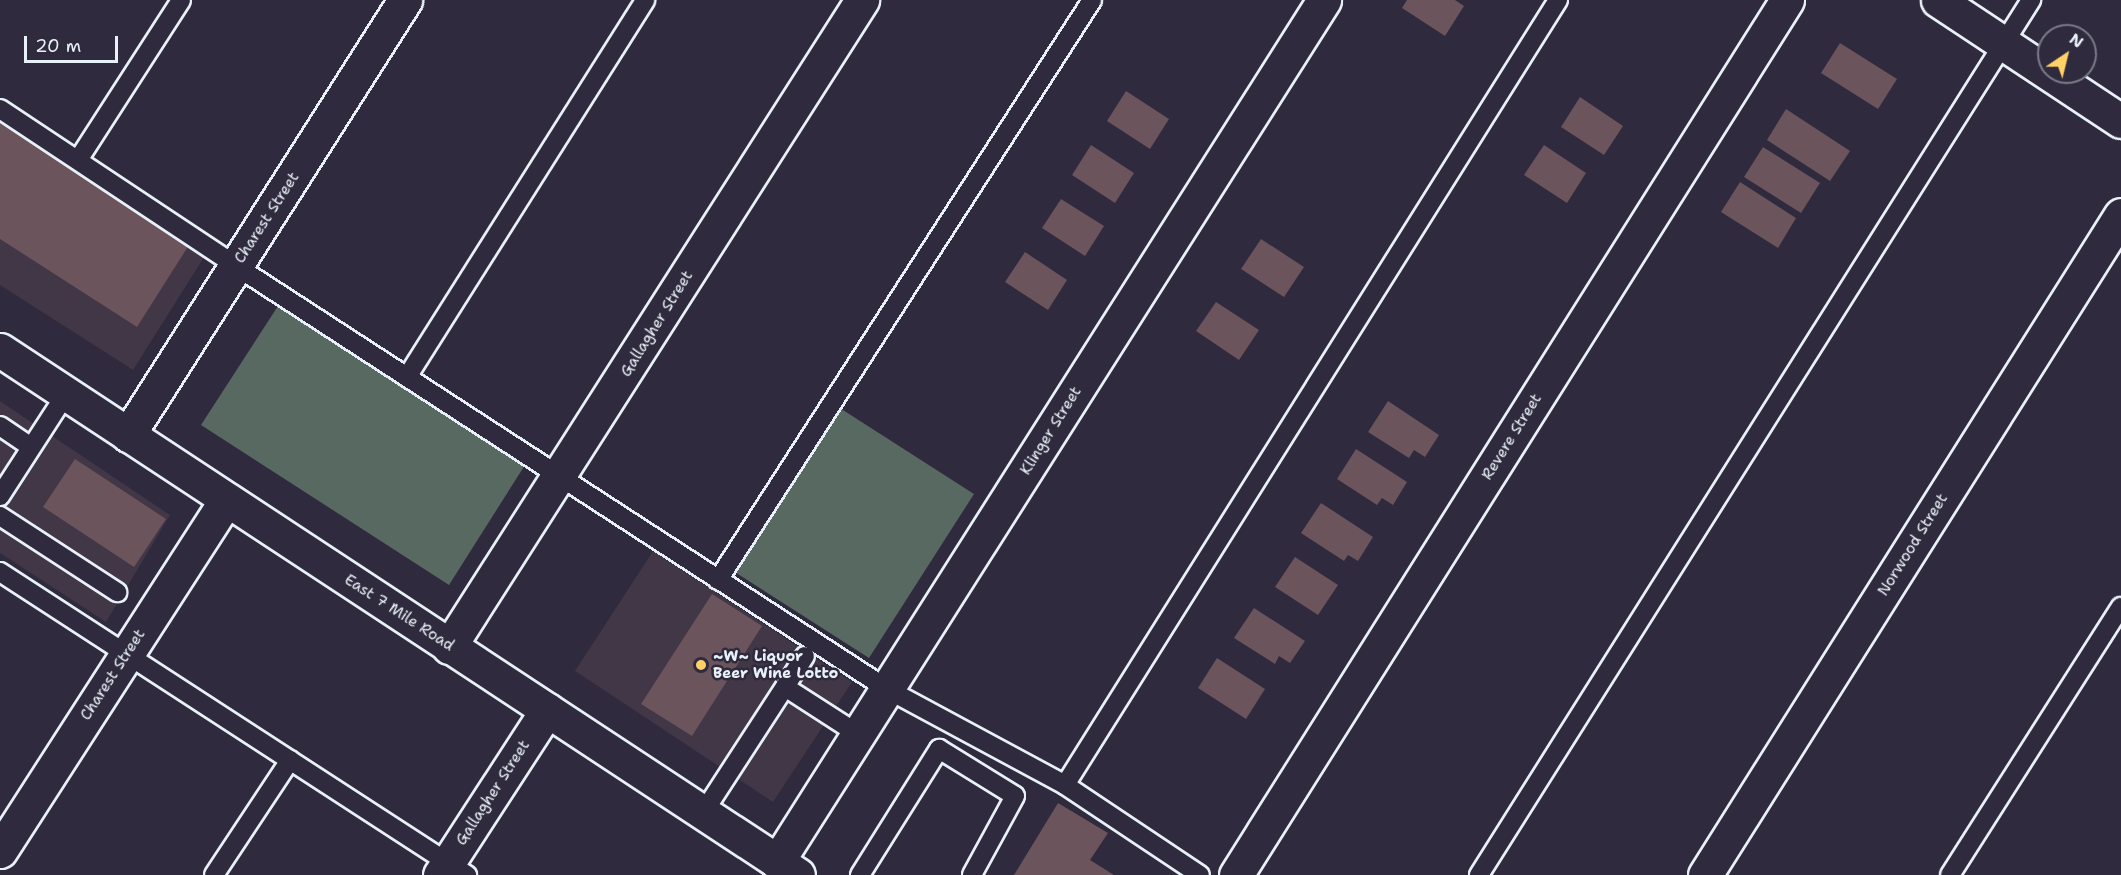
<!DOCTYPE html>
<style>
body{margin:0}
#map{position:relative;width:2121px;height:875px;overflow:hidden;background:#2f2a3d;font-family:"Shantell Sans",sans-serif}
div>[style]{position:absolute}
.built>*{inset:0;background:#413746}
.green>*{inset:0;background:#586961}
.building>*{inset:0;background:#6b545b}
.roads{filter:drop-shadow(2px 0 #e8f1f8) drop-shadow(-2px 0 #e8f1f8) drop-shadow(0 2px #e8f1f8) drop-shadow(0 -2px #e8f1f8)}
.lane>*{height:18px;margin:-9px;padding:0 9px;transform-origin:9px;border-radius:9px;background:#2f2a3d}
.street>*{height:33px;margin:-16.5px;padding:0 16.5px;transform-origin:16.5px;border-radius:16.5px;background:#2f2a3d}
.secondary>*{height:33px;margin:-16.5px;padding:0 16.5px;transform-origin:16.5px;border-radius:16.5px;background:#2f2a3d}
.dots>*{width:16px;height:16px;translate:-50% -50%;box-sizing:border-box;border:3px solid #2f2a3d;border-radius:50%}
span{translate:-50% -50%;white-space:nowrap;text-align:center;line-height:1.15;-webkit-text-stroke:5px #2f2a3d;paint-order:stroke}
.street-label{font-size:15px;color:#e8f1f8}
.poi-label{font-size:15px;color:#e8f1f8;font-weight:700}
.left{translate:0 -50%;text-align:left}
.north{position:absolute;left:2037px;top:24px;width:60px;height:60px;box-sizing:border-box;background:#2f2a3d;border:2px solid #797a88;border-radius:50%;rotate:35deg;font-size:16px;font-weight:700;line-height:24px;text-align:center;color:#e8f1f8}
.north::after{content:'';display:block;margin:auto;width:21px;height:27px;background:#ffd166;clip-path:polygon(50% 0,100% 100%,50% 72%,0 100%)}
.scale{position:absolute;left:24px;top:36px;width:94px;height:27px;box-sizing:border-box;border:3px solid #e8f1f8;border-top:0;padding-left:8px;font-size:18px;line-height:21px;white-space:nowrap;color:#e8f1f8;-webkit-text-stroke:4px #2f2a3d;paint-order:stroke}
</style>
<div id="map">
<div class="built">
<div style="clip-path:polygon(0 123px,206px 254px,133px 370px,0 285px)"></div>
<div style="clip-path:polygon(0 401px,170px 515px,106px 622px,0 553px)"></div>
<div style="clip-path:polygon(653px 551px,852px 682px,773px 802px,575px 671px)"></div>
</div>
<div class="green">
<div style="clip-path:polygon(278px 306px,525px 465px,449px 585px,201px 425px)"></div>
<div style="clip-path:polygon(832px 403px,974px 494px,869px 658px,727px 567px)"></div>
</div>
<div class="building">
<div style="clip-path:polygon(1407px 0,1455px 0,1464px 6px,1445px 36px,1402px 8px)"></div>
<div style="clip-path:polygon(1840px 43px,1897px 79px,1878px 109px,1821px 73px)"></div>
<div style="clip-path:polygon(1126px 91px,1169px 119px,1150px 149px,1107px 121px)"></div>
<div style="clip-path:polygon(1580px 97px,1623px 126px,1604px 155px,1561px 127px)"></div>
<div style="clip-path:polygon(1786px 109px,1850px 151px,1830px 181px,1767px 140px)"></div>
<div style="clip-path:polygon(0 123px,189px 245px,137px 327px,0 239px)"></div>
<div style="clip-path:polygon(1091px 145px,1134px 173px,1115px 203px,1072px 175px)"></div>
<div style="clip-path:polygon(1544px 145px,1586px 173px,1567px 203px,1524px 175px)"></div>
<div style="clip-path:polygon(1763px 147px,1820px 183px,1801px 213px,1744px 177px)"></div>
<div style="clip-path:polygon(1740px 182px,1796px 218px,1778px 248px,1721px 212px)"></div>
<div style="clip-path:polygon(1061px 199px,1104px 226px,1085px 256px,1042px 228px)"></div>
<div style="clip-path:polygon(1261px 239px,1304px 267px,1284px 297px,1241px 269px)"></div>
<div style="clip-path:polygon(1025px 252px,1067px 280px,1048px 310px,1005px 282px)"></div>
<div style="clip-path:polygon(1216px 302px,1259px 330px,1239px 360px,1196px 331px)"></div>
<div style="clip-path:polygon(1388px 401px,1439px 435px,1425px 457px,1414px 450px,1409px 458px,1368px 432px)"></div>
<div style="clip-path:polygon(1356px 449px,1407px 482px,1393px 505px,1382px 498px,1377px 505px,1337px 479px)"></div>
<div style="clip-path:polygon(75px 459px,166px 519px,134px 567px,43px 507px)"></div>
<div style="clip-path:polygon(1321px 503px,1373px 537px,1358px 561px,1348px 555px,1344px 561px,1301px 533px)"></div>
<div style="clip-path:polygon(1295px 557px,1338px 585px,1318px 615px,1275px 587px)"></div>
<div style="clip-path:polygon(712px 594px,762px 626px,692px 736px,641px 704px)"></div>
<div style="clip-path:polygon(1254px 608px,1305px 641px,1290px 663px,1279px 656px,1275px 664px,1234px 638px)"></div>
<div style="clip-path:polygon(1217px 658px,1265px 689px,1246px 719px,1198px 688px)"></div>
<div style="clip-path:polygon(1058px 803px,1108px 833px,1090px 860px,1114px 875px,1014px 875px)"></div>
</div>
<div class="roads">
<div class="lane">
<div style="left:0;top:109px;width:283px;rotate:33.6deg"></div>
<div style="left:236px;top:266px;width:776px;rotate:33.01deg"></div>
<div style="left:887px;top:689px;width:202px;rotate:28.3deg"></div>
<div style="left:1065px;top:785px;width:162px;rotate:33.7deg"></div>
<div style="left:78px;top:160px;width:190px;rotate:-57.2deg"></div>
<div style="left:407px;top:377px;width:446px;rotate:-57.7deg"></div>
<div style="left:0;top:426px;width:37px;rotate:34deg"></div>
<div style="left:0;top:496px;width:121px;rotate:-57.1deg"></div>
<div style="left:0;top:516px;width:140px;rotate:33deg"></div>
<div style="left:0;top:572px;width:557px;rotate:32.98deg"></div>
<div style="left:718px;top:580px;width:690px;rotate:-57.18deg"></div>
<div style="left:785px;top:687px;width:87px;rotate:32.8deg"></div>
<div style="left:1065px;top:785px;width:927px;rotate:-57.87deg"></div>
<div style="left:703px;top:813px;width:187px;rotate:-57deg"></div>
<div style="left:214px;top:875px;width:138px;rotate:-56.5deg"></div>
<div style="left:860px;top:875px;width:149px;rotate:-57.9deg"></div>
<div style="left:939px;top:749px;width:89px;rotate:31.7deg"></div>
<div style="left:1015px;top:796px;width:90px;rotate:118.6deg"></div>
<div style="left:1479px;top:875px;width:1035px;rotate:-57.75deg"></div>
<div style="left:1950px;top:875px;width:318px;rotate:-57.5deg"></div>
</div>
<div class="street">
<div style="left:1938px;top:0;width:219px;rotate:33.5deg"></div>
<div style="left:128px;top:435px;width:516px;rotate:-57.51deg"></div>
<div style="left:449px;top:647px;width:768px;rotate:-57.45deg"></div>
<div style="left:0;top:851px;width:417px;rotate:-57.2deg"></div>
<div style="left:777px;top:862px;width:1021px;rotate:-57.6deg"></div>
<div style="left:440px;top:875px;width:197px;rotate:-57deg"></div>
<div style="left:1236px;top:875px;width:1034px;rotate:-57.8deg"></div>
<div style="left:1705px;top:875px;width:780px;rotate:-57.78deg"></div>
</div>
<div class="secondary">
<div style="left:0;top:350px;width:955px;rotate:33.34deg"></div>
</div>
</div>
<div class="dots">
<div style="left:701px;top:665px;background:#ffd166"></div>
</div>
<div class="street-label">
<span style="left:267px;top:218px;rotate:-57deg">Charest Street</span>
<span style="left:657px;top:324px;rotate:-58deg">Gallagher Street</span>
<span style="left:1051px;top:431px;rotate:-58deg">Klinger Street</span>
<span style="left:1512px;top:437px;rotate:-58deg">Revere Street</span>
<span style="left:1913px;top:545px;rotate:-58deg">Norwood Street</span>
<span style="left:399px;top:613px;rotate:33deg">East 7 Mile Road</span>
<span style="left:113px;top:675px;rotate:-57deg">Charest Street</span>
<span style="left:493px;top:793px;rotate:-57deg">Gallagher Street</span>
</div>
<div class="poi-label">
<span class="left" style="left:713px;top:665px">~W~ Liquor<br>Beer Wine Lotto</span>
</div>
<div class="north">N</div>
<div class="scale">20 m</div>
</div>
